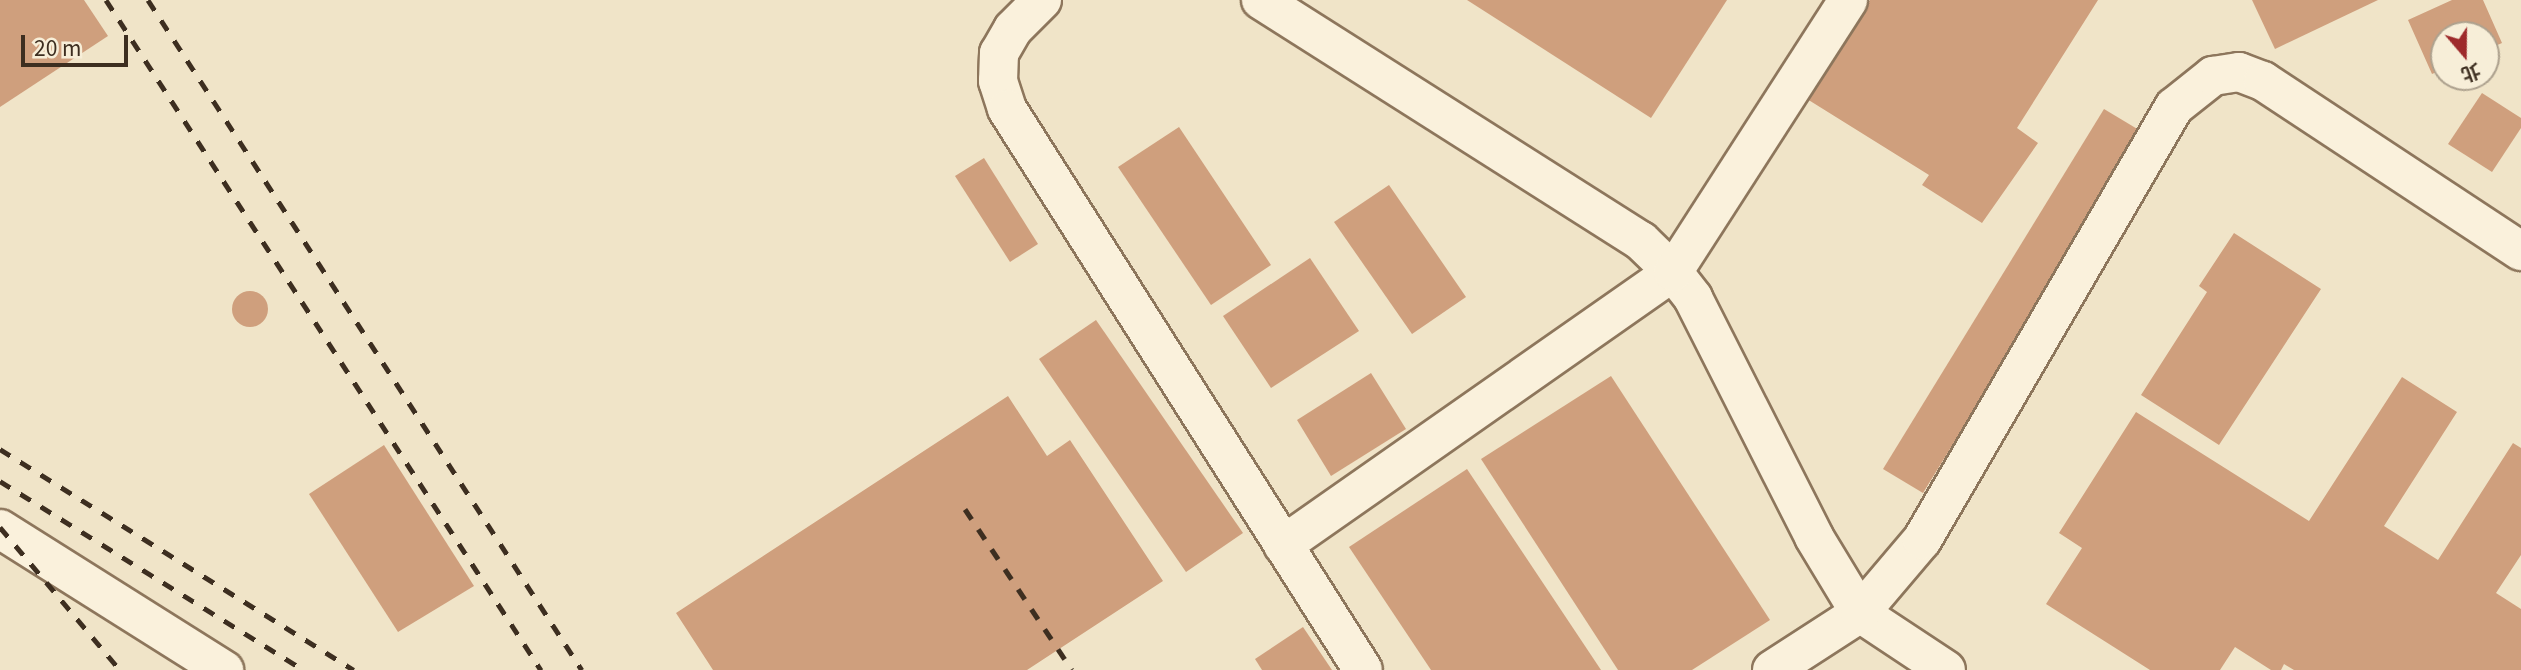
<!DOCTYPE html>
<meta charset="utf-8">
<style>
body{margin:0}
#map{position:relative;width:2521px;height:670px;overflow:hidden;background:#f0e4c8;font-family:Georgia,"Noto Sans TC",serif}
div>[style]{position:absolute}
.building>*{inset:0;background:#cf9f7d}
.round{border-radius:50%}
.roads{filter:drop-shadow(2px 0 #8d765c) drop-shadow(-2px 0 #8d765c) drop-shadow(0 2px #8d765c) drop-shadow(0 -2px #8d765c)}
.minor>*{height:38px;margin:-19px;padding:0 19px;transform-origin:19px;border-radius:19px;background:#faf1dc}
.rail>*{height:5px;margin-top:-2.5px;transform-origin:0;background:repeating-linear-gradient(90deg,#3d2e20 0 12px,transparent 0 24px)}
span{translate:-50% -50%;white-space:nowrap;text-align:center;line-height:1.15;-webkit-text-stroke:6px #f7eed8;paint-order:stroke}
.north{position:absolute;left:2430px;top:21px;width:70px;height:70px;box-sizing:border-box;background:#f7eed8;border:2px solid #ada18e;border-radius:50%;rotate:160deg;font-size:19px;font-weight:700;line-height:28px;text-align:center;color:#3d2e20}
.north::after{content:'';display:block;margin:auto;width:24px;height:32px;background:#9e2a2b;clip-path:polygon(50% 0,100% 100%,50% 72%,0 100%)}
.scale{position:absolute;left:21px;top:35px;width:107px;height:32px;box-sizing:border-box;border:4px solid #3d2e20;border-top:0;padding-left:9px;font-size:21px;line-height:24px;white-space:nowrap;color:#3d2e20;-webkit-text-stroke:5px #f7eed8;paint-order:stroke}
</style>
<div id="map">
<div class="building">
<div style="clip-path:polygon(0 0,84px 0,108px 36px,0 107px)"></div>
<div style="clip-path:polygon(1467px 0,1727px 0,1651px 118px)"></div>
<div style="clip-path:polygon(1870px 0,2098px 0,2017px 128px,2038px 143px,1982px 223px,1922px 185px,1929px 175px,1807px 99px)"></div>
<div style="clip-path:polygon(2252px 0,2378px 0,2275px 49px)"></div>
<div style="clip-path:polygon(2452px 0,2483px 0,2502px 43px,2486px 50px,2486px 35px,2444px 35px,2444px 69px,2432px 74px,2408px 20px)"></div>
<div style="clip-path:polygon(2482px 93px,2521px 118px,2521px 128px,2492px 172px,2448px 144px)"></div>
<div style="clip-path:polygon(2104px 109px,2144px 133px,1923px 493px,1883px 469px)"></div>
<div style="clip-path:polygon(1179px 127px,1271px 265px,1211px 305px,1118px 167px)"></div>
<div style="clip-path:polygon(984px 158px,1038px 244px,1010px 262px,955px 176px)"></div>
<div style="clip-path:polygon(1389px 185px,1466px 297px,1412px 334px,1334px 222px)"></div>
<div style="clip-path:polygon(2234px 233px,2321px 289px,2219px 445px,2141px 395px,2207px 292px,2199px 286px)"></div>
<div style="clip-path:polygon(1310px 258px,1359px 331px,1271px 388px,1223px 316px)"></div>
<div class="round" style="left:232px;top:291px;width:36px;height:36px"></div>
<div style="clip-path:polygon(1096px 320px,1243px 533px,1186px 572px,1039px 359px)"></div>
<div style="clip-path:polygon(1371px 373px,1406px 429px,1331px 476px,1297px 420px)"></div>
<div style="clip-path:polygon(1611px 376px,1770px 620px,1692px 670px,1618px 670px,1481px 459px)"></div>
<div style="clip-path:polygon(2402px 377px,2457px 412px,2384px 526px,2438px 560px,2513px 443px,2521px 448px,2521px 555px,2496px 593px,2521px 609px,2521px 670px,2294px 670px,2284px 664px,2281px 670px,2271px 670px,2235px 647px,2220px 670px,2150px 670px,2046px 604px,2082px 548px,2059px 533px,2136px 412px,2309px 521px)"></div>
<div style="clip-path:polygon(1008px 396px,1047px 456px,1070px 440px,1163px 581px,1027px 670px,713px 670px,676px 613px)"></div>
<div style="clip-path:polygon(384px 445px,474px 586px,398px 632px,309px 494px)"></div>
<div style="clip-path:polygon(1467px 469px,1601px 670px,1431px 670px,1349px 547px)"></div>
<div style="clip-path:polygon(1303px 627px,1332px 670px,1262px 670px,1255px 659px)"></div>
</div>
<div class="roads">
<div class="minor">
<div style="left:1042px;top:0;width:41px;rotate:135deg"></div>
<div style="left:1013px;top:29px;width:28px;rotate:120deg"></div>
<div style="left:999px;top:53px;width:28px;rotate:92deg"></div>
<div style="left:998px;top:81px;width:29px;rotate:72deg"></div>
<div style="left:1007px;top:109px;width:664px;rotate:57.6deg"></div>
<div style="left:1261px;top:0;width:450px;rotate:32.4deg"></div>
<div style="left:1641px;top:241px;width:45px;rotate:44.1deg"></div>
<div style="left:1673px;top:272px;width:33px;rotate:52deg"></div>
<div style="left:1693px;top:298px;width:268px;rotate:63.1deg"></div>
<div style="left:1814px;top:537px;width:89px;rotate:58.8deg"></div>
<div style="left:1860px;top:613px;width:103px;rotate:33.5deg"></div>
<div style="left:0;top:529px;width:265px;rotate:32.2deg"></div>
<div style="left:1283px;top:545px;width:476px;rotate:-35deg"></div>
<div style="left:1673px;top:272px;width:323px;rotate:-57.2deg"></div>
<div style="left:1772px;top:670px;width:105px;rotate:-32.9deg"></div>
<div style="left:1860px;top:613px;width:96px;rotate:-49.7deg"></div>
<div style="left:1922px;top:540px;width:501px;rotate:-59.8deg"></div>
<div style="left:2174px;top:107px;width:50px;rotate:-38.5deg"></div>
<div style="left:2213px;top:76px;width:26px;rotate:-9deg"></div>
<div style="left:2239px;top:72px;width:26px;rotate:21deg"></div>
<div style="left:2263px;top:81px;width:309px;rotate:33.4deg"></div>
</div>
</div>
<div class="rail">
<div style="left:106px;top:0;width:799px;rotate:57.01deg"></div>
<div style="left:148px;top:0;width:798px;rotate:57.07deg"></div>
<div style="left:0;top:449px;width:417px;rotate:32deg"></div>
<div style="left:0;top:481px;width:358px;rotate:31.9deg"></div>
<div style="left:965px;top:509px;width:193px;rotate:56.4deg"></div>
<div style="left:0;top:527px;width:187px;rotate:50deg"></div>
</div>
<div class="north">北</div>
<div class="scale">20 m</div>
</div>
